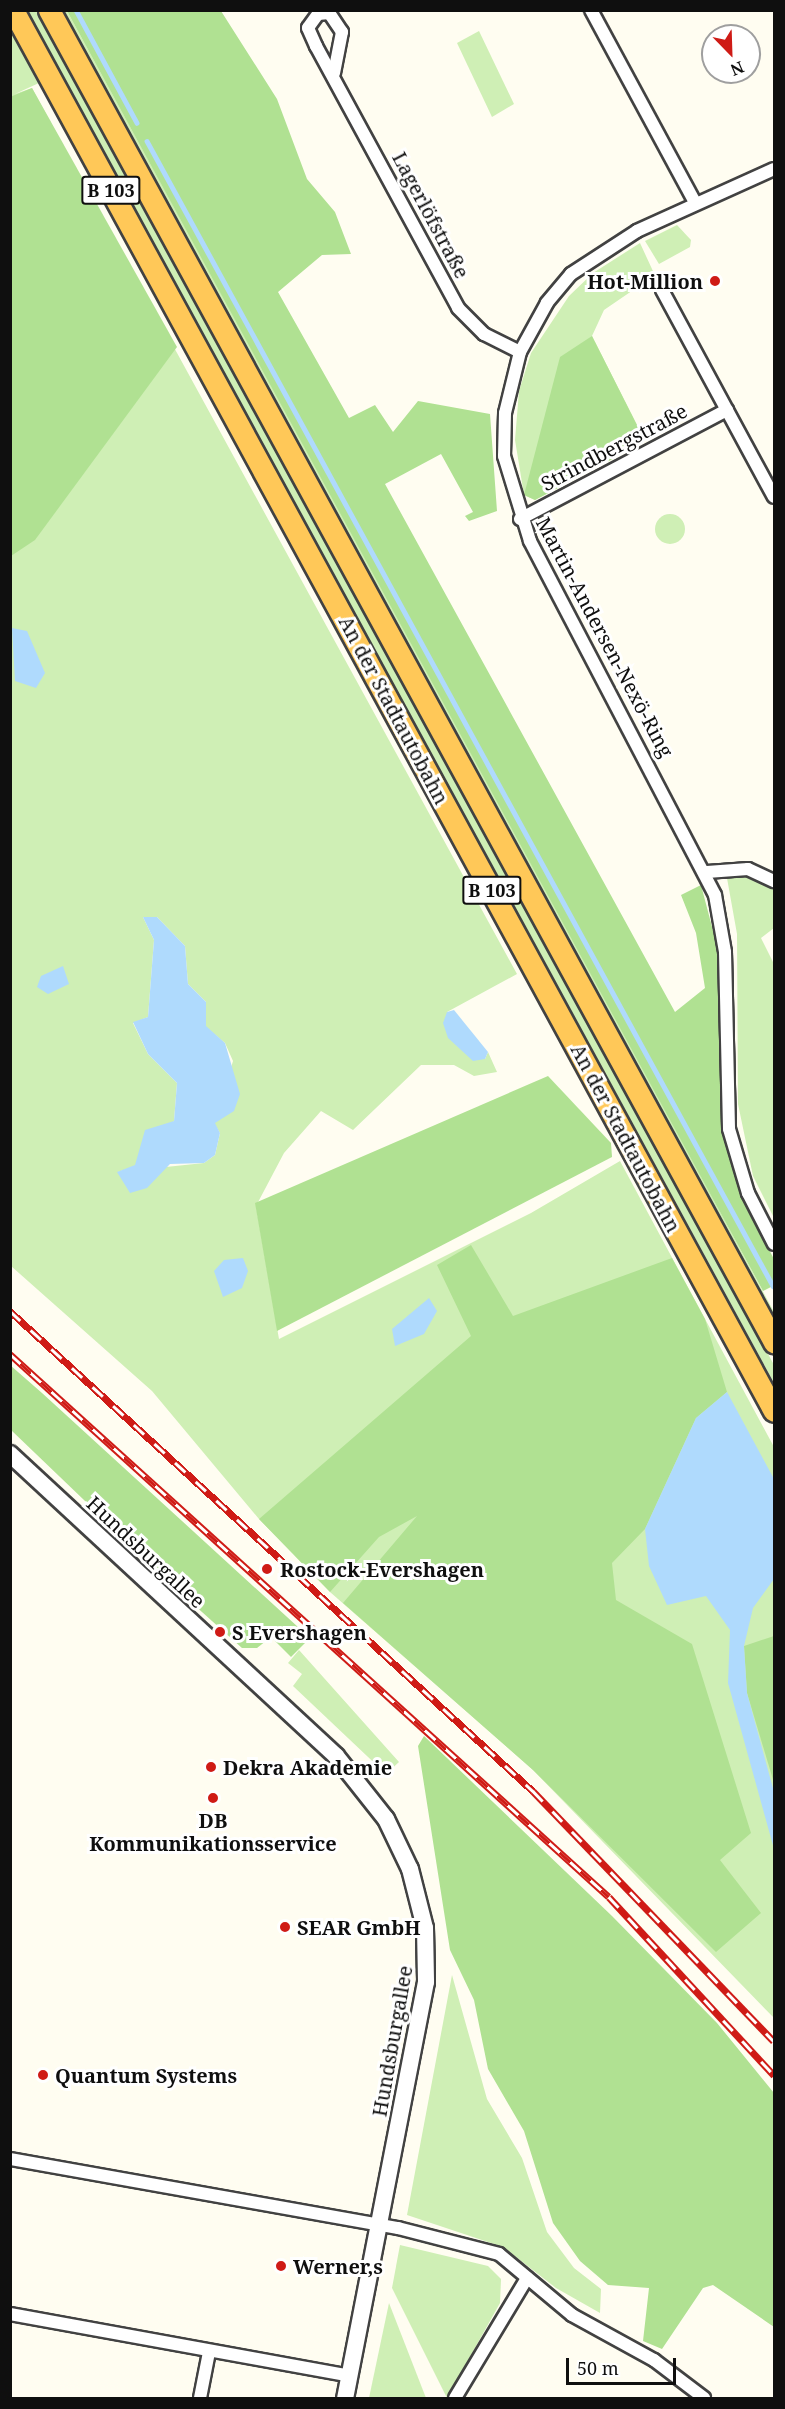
<!DOCTYPE html>
<meta charset="utf-8">
<style>
body{margin:0}
#map{position:relative;width:785px;height:2409px;overflow:hidden;background:#fffdf1;font-family:"Noto Serif",serif}
div>[style]{position:absolute}
.green>*{inset:0;background:#cfefb5}
.round{border-radius:50%}
.forest>*{inset:0;background:#b0e192}
.water>*{inset:0;background:#afdafd}
.stream>*{height:4.5px;margin:-2.25px;padding:0 2.25px;transform-origin:2.25px;border-radius:2.25px;background:#afdafd}
.roads{filter:drop-shadow(2px 0 #424242) drop-shadow(-2px 0 #424242) drop-shadow(0 2px #424242) drop-shadow(0 -2px #424242)}
.minor>*{height:12px;margin:-6px;padding:0 6px;transform-origin:6px;border-radius:6px;background:#fff}
.tertiary>*{height:16px;margin:-8px;padding:0 8px;transform-origin:8px;border-radius:8px;background:#fff}
.trunk>*{height:21px;margin:-10.5px;padding:0 10.5px;transform-origin:10.5px;border-radius:10.5px;background:#ffc858}
.rail>*{height:7px;margin-top:-3.5px;transform-origin:0;background:repeating-linear-gradient(90deg,#fff 0 14px,#cf1b16 0 28px);box-sizing:border-box;border-block:2px solid #cf1b16}
.dots>*{width:16px;height:16px;translate:-50% -50%;box-sizing:border-box;border:3px solid #fff;border-radius:50%}
span{translate:-50% -50%;white-space:nowrap;text-align:center;line-height:1.15;-webkit-text-stroke:6px #fff;paint-order:stroke}
.shield-label span{padding:2px 4px;background:#fff;border:2px solid;border-radius:4px;-webkit-text-stroke-width:0}
.shield-label{font-size:18px;color:#0f0f0f;font-weight:700}
.street-label{font-size:20px;color:#0f0f0f}
.poi-label{font-size:20px;color:#0f0f0f;font-weight:700}
.right{translate:-100% -50%;text-align:right}
.left{translate:0 -50%;text-align:left}
.frame{position:absolute;inset:0;border:12px solid #0f0f0f;pointer-events:none}
.north{position:absolute;left:701px;top:24px;width:60px;height:60px;box-sizing:border-box;background:#fff;border:2px solid #9f9f9f;border-radius:50%;rotate:157deg;font-size:16px;font-weight:700;line-height:24px;text-align:center;color:#0f0f0f}
.north::after{content:'';display:block;margin:auto;width:21px;height:27px;background:#cf1b16;clip-path:polygon(50% 0,100% 100%,50% 72%,0 100%)}
.scale{position:absolute;left:566px;top:2358px;width:110px;height:27px;box-sizing:border-box;border:3px solid #0f0f0f;border-top:0;padding-left:8px;font-size:18px;line-height:21px;white-space:nowrap;color:#0f0f0f;-webkit-text-stroke:4px #fff;paint-order:stroke}
</style>
<div id="map">
<div class="green">
<div style="clip-path:polygon(27px 11px,40px 11px,774px 1365px,774px 1383px)"></div>
<div style="clip-path:polygon(61px 11px,67px 11px,581px 953px,774px 1312px,774px 1322px)"></div>
<div style="clip-path:polygon(evenodd,10px 22px,619px 1140px,617px 1146px,39px 83px,15px 94px,32px 88px,517px 974px,447px 1012px,485px 1059px,488px 1052px,497px 1072px,474px 1076px,454px 1065px,421px 1065px,353px 1130px,321px 1111px,284px 1153px,256px 1206px,279px 1339px,531px 1213px,620px 1161px,774px 1447px,774px 2018px,533px 1770px,330px 1592px,259px 1519px,152px 1391px,11px 1266px,10px 22px,143px 917px,157px 917px,185px 946px,188px 984px,206px 1002px,206px 1027px,225px 1043px,233px 1061px,214px 1123px,220px 1133px,215px 1155px,204px 1163px,118px 1172px,135px 1166px,174px 1121px,177px 1083px,148px 1054px,133px 1023px,148px 1017px,154px 940px,143px 917px)"></div>
<div style="clip-path:polygon(479px 31px,514px 104px,492px 117px,457px 43px)"></div>
<div style="clip-path:polygon(677px 225px,691px 240px,690px 247px,659px 264px,645px 241px)"></div>
<div style="clip-path:polygon(640px 243px,658px 282px,642px 284px,604px 310px,592px 336px,640px 431px,635px 447px,535px 500px,524px 495px,515px 440px,519px 391px,531px 353px,569px 296px,593px 273px)"></div>
<div class="round" style="left:655px;top:514px;width:30px;height:30px"></div>
<div style="clip-path:polygon(725px 867px,774px 881px,774px 928px,761px 938px,774px 964px,774px 1218px,753px 1176px,738px 1104px,737px 934px)"></div>
<div style="clip-path:polygon(299px 1650px,399px 1762px,386px 1774px,293px 1686px,302px 1674px,288px 1663px)"></div>
<div style="clip-path:polygon(452px 1975px,487px 2099px,522px 2158px,547px 2232px,574px 2268px,601px 2289px,600px 2313px,556px 2288px,503px 2247px,407px 2215px)"></div>
<div style="clip-path:polygon(400px 2245px,488px 2266px,501px 2279px,500px 2303px,447px 2398px,392px 2288px)"></div>
<div style="clip-path:polygon(389px 2303px,426px 2398px,369px 2398px)"></div>
</div>
<div class="forest">
<div style="clip-path:polygon(67px 11px,221px 11px,277px 99px,307px 179px,335px 212px,351px 254px,322px 255px,278px 292px,349px 418px,375px 405px,393px 432px,418px 401px,490px 414px,497px 511px,469px 521px,465px 516px,473px 512px,441px 454px,385px 484px,675px 1012px,705px 988px,696px 933px,681px 895px,701px 885px,721px 961px,721px 1129px,743px 1201px,774px 1259px,773px 1286px,763px 1291px)"></div>
<div style="clip-path:polygon(32px 88px,177px 347px,35px 540px,11px 556px,10px 97px)"></div>
<div style="clip-path:polygon(592px 336px,640px 431px,635px 447px,535px 500px,524px 495px,560px 357px)"></div>
<div style="clip-path:polygon(548px 1076px,611px 1143px,612px 1157px,277px 1331px,255px 1203px)"></div>
<div style="clip-path:polygon(471px 1245px,513px 1316px,672px 1258px,705px 1319px,727px 1392px,696px 1418px,645px 1529px,612px 1563px,616px 1600px,692px 1644px,751px 1833px,720px 1860px,761px 1913px,716px 1952px,533px 1770px,343px 1603px,417px 1516px,379px 1537px,330px 1592px,259px 1519px,471px 1336px,437px 1265px)"></div>
<div style="clip-path:polygon(10px 1365px,42px 1393px,310px 1638px,291px 1657px,271px 1637px,257px 1648px,242px 1648px,182px 1594px,11px 1430px)"></div>
<div style="clip-path:polygon(774px 1636px,774px 1783px,747px 1693px,744px 1646px)"></div>
<div style="clip-path:polygon(424px 1736px,612px 1916px,717px 2023px,774px 2093px,774px 2327px,713px 2285px,703px 2288px,662px 2349px,643px 2341px,649px 2288px,608px 2285px,580px 2261px,553px 2223px,524px 2131px,488px 2069px,474px 2000px,450px 1950px,418px 1746px)"></div>
</div>
<div class="water">
<div style="clip-path:polygon(12px 628px,27px 631px,45px 673px,36px 688px,15px 681px)"></div>
<div style="clip-path:polygon(143px 917px,157px 917px,185px 946px,188px 984px,206px 1002px,206px 1026px,225px 1043px,240px 1094px,234px 1111px,215px 1123px,220px 1133px,215px 1155px,204px 1163px,170px 1164px,147px 1188px,130px 1193px,117px 1172px,135px 1165px,145px 1130px,174px 1121px,177px 1083px,148px 1054px,133px 1022px,148px 1017px,154px 940px)"></div>
<div style="clip-path:polygon(63px 966px,69px 984px,48px 994px,37px 987px,41px 976px)"></div>
<div style="clip-path:polygon(454px 1010px,488px 1052px,485px 1059px,473px 1061px,448px 1038px,443px 1023px,447px 1012px)"></div>
<div style="clip-path:polygon(243px 1258px,248px 1271px,242px 1288px,223px 1297px,214px 1271px,224px 1260px)"></div>
<div style="clip-path:polygon(429px 1298px,437px 1311px,424px 1334px,395px 1346px,392px 1329px)"></div>
<div style="clip-path:polygon(727px 1392px,774px 1479px,774px 1579px,753px 1608px,744px 1646px,747px 1693px,774px 1792px,774px 1849px,728px 1683px,730px 1630px,706px 1596px,667px 1605px,649px 1566px,645px 1529px,696px 1418px)"></div>
</div>
<div class="stream">
<div style="left:76px;top:10px;width:128px;rotate:61.6deg"></div>
<div style="left:147px;top:141px;width:1305px;rotate:61.33deg"></div>
</div>
<div class="roads">
<div class="minor">
<div style="left:591px;top:10px;width:218px;rotate:61.6deg"></div>
<div style="left:334px;top:73px;width:42px;rotate:-79deg"></div>
<div style="left:342px;top:32px;width:23px;rotate:-124deg"></div>
<div style="left:329px;top:13px;width:11px;rotate:175deg"></div>
<div style="left:318px;top:14px;width:17px;rotate:126deg"></div>
<div style="left:308px;top:28px;width:20px;rotate:66deg"></div>
<div style="left:316px;top:46px;width:298px;rotate:61.5deg"></div>
<div style="left:458px;top:308px;width:37px;rotate:45deg"></div>
<div style="left:484px;top:334px;width:40px;rotate:26.6deg"></div>
<div style="left:774px;top:169px;width:150px;rotate:155.7deg"></div>
<div style="left:637px;top:231px;width:79px;rotate:146.9deg"></div>
<div style="left:571px;top:274px;width:38px;rotate:130deg"></div>
<div style="left:547px;top:303px;width:56px;rotate:118.9deg"></div>
<div style="left:520px;top:352px;width:63px;rotate:103.8deg"></div>
<div style="left:505px;top:413px;width:43px;rotate:91.3deg"></div>
<div style="left:504px;top:456px;width:89px;rotate:73deg"></div>
<div style="left:530px;top:541px;width:399px;rotate:62.4deg"></div>
<div style="left:715px;top:895px;width:58px;rotate:80deg"></div>
<div style="left:725px;top:952px;width:177px;rotate:88.7deg"></div>
<div style="left:729px;top:1129px;width:67px;rotate:73.5deg"></div>
<div style="left:748px;top:1193px;width:57px;rotate:63deg"></div>
<div style="left:662px;top:290px;width:235px;rotate:61.6deg"></div>
<div style="left:520px;top:519px;width:234px;rotate:-27.8deg"></div>
<div style="left:707px;top:872px;width:41px;rotate:-4.2deg"></div>
<div style="left:748px;top:869px;width:29px;rotate:25deg"></div>
<div style="left:10px;top:2159px;width:394px;rotate:10.1deg"></div>
<div style="left:398px;top:2228px;width:104px;rotate:14.4deg"></div>
<div style="left:499px;top:2254px;width:95px;rotate:39.9deg"></div>
<div style="left:572px;top:2315px;width:94px;rotate:28.8deg"></div>
<div style="left:654px;top:2360px;width:63px;rotate:37.2deg"></div>
<div style="left:10px;top:2314px;width:346px;rotate:10.3deg"></div>
<div style="left:200px;top:2398px;width:47px;rotate:-78.9deg"></div>
<div style="left:455px;top:2398px;width:140px;rotate:-59deg"></div>
</div>
<div class="tertiary">
<div style="left:10px;top:1454px;width:444px;rotate:42.8deg"></div>
<div style="left:336px;top:1756px;width:80px;rotate:51.6deg"></div>
<div style="left:386px;top:1819px;width:55px;rotate:64.4deg"></div>
<div style="left:410px;top:1869px;width:61px;rotate:75.7deg"></div>
<div style="left:425px;top:1928px;width:54px;rotate:88.9deg"></div>
<div style="left:426px;top:1982px;width:424px;rotate:101deg"></div>
</div>
<div class="trunk">
<div style="left:13px;top:10px;width:1594px;rotate:61.49deg"></div>
<div style="left:49px;top:10px;width:1517px;rotate:61.44deg"></div>
</div>
</div>
<div class="rail">
<div style="left:10px;top:1311px;width:710px;rotate:42.55deg"></div>
<div style="left:533px;top:1791px;width:347px;rotate:46.1deg"></div>
<div style="left:10px;top:1354px;width:808px;rotate:42.19deg"></div>
<div style="left:609px;top:1897px;width:243px;rotate:47.2deg"></div>
</div>
<div class="dots">
<div style="left:715px;top:281px;background:#cf1b16"></div>
<div style="left:267px;top:1569px;background:#cf1b16"></div>
<div style="left:220px;top:1632px;background:#cf1b16"></div>
<div style="left:211px;top:1767px;background:#cf1b16"></div>
<div style="left:213px;top:1798px;background:#cf1b16"></div>
<div style="left:285px;top:1927px;background:#cf1b16"></div>
<div style="left:43px;top:2075px;background:#cf1b16"></div>
<div style="left:281px;top:2266px;background:#cf1b16"></div>
</div>
<div class="shield-label">
<span style="left:111px;top:190px">B 103</span>
<span style="left:492px;top:890px">B 103</span>
</div>
<div class="street-label">
<span style="left:431px;top:215px;rotate:62deg">Lagerlöfstraße</span>
<span style="left:614px;top:447px;rotate:-28deg">Strindbergstraße</span>
<span style="left:605px;top:637px;rotate:62deg">Martin-Andersen-Nexö-Ring</span>
<span style="left:394px;top:710px;rotate:62deg">An der Stadtautobahn</span>
<span style="left:626px;top:1138px;rotate:62deg">An der Stadtautobahn</span>
<span style="left:146px;top:1552px;rotate:43deg">Hundsburgallee</span>
<span style="left:392px;top:2041px;rotate:-80deg">Hundsburgallee</span>
</div>
<div class="poi-label">
<span class="right" style="left:703px;top:281px">Hot-Million</span>
<span class="left" style="left:280px;top:1569px">Rostock-Evershagen</span>
<span class="left" style="left:232px;top:1632px">S Evershagen</span>
<span class="left" style="left:223px;top:1767px">Dekra Akademie</span>
<span style="left:213px;top:1832px">DB<br>Kommunikationsservice</span>
<span class="left" style="left:297px;top:1927px">SEAR GmbH</span>
<span class="left" style="left:55px;top:2075px">Quantum Systems</span>
<span class="left" style="left:293px;top:2266px">Werner,s</span>
</div>
<div class="frame"></div>
<div class="north">N</div>
<div class="scale">50 m</div>
</div>
